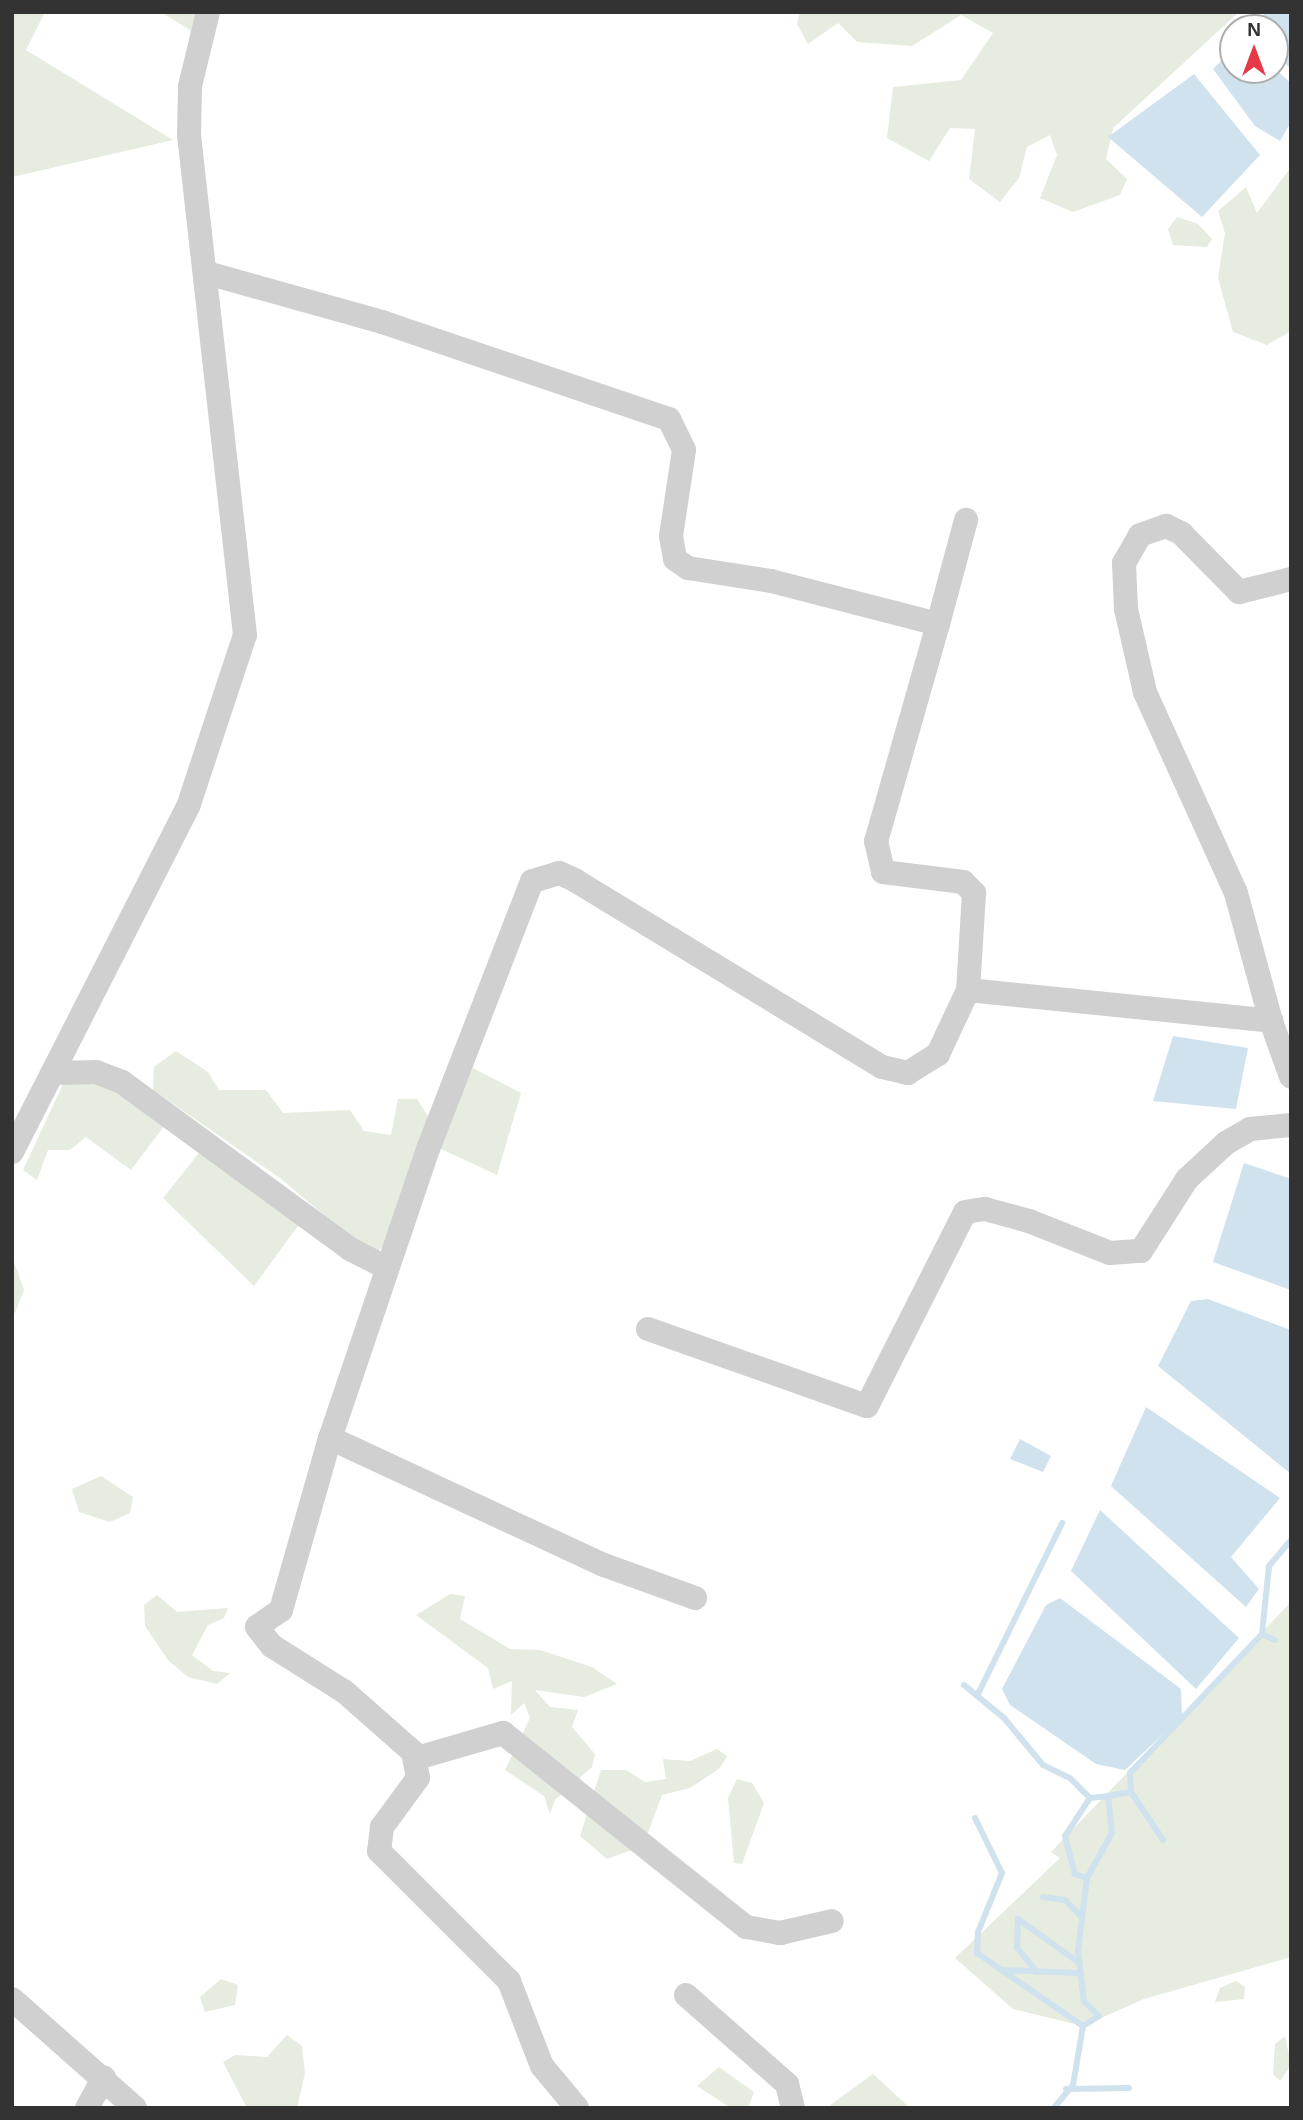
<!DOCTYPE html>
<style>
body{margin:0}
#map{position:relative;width:1303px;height:2120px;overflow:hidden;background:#fff;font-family:Helvetica,sans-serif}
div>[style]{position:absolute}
.green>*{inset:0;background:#e6ecdf}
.water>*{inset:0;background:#cfe2ee}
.stream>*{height:6px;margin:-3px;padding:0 3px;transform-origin:3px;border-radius:3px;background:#cfe2ee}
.street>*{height:24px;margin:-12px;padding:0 12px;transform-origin:12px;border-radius:12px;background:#d0d0d0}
span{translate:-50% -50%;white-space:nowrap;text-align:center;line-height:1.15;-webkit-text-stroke:7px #fff;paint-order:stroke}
.frame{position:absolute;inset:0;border:14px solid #333;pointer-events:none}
.north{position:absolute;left:1219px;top:14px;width:70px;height:70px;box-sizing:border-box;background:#fff;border:2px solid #adadad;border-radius:50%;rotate:0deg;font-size:19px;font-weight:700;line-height:28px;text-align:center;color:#333}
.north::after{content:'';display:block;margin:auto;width:24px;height:32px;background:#e63946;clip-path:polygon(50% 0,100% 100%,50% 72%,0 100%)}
</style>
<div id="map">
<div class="green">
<div style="clip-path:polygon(12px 12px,45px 12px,26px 50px,173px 140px,12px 177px)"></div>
<div style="clip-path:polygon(161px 12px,199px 12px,193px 32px)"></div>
<div style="clip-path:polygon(800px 12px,1239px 12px,1113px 128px,1106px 159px,1127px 179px,1120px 195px,1073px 212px,1040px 198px,1057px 155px,1050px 135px,1027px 147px,1019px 178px,1000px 202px,969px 179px,975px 129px,950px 128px,929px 161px,887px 138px,893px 87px,961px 80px,993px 33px,961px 15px,912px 46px,857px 42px,838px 23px,808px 44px,797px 24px)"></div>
<div style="clip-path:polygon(1291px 167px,1291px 331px,1267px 345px,1233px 332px,1218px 278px,1225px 233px,1218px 211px,1246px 187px,1257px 213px)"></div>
<div style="clip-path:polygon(1177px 217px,1198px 224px,1212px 239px,1207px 247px,1173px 245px,1168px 229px)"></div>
<div style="clip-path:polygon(176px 1051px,208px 1072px,219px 1090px,266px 1090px,283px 1113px,350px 1110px,364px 1131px,391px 1135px,398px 1099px,417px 1099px,430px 1119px,388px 1242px,376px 1253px,357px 1243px,280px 1178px,153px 1090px,154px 1067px)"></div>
<div style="clip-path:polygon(469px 1066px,521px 1093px,497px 1175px,439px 1148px)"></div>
<div style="clip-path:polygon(63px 1084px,110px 1084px,168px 1121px,131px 1170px,86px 1137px,70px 1150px,48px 1150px,37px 1180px,23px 1170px)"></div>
<div style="clip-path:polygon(203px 1148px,303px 1219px,254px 1286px,163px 1198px)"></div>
<div style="clip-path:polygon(12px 1256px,24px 1290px,15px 1313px,12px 1311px)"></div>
<div style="clip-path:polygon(101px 1476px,133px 1497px,130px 1513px,110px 1522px,79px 1512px,72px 1489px)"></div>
<div style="clip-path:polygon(450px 1594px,465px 1596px,460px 1619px,510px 1649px,540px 1650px,592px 1667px,617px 1684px,584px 1697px,535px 1690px,550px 1707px,578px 1710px,572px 1727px,595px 1754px,592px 1767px,555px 1800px,550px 1814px,544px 1796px,505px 1770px,530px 1718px,524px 1703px,511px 1715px,512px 1681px,493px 1689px,488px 1668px,416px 1615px)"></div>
<div style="clip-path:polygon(157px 1595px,177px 1612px,228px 1608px,224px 1618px,208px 1625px,192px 1655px,213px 1671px,230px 1673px,217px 1684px,188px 1677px,168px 1660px,145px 1626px,144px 1605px)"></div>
<div style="clip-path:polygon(1291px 1602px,1291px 1957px,1144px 1999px,1083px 2026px,1013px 2009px,955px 1958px,1060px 1858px,1051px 1852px)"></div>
<div style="clip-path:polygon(717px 1749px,727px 1756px,720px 1768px,690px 1788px,662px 1795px,643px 1846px,607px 1859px,580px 1836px,601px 1770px,626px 1770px,645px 1782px,666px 1779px,663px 1759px,690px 1761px)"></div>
<div style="clip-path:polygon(737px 1779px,752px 1783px,764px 1803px,742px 1864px,734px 1863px,728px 1798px)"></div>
<div style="clip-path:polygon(221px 1979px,238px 1985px,235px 2005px,205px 2012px,200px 1997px)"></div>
<div style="clip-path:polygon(1236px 1981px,1245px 1987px,1244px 1999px,1215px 2002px,1220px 1988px)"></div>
<div style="clip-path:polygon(287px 2035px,302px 2046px,305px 2073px,297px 2108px,247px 2108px,223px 2062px,235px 2055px,267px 2057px)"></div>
<div style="clip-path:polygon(1285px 2036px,1291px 2065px,1280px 2081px,1273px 2074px,1275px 2044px)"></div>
<div style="clip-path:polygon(719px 2067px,754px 2092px,748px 2108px,731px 2108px,697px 2086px)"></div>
<div style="clip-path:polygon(873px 2074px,910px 2108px,827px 2108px,837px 2100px)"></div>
</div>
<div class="water">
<div style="clip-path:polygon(1266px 12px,1291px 12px,1291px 69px,1275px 54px,1275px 28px,1254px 28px)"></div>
<div style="clip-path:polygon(1233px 49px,1233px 70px,1275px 69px,1291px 83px,1291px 122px,1280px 141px,1255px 126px,1213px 69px)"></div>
<div style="clip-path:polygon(1194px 74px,1260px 155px,1202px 217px,1108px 137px)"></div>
<div style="clip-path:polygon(1173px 1036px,1248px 1048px,1236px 1109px,1153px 1101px)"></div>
<div style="clip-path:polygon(1244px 1163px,1291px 1179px,1291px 1290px,1213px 1262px)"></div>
<div style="clip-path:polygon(1208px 1299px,1291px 1330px,1291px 1474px,1158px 1366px,1191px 1301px)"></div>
<div style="clip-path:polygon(1146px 1407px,1280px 1498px,1231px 1557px,1259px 1589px,1246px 1607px,1111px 1486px)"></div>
<div style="clip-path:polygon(1020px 1439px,1051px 1456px,1043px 1472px,1010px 1459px)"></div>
<div style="clip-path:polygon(1100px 1510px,1239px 1638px,1196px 1689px,1071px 1571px)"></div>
<div style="clip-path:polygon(1060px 1598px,1181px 1689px,1182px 1716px,1125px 1770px,1096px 1764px,1010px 1705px,1002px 1689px,1046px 1605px)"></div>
</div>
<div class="stream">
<div style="left:1262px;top:1634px;width:68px;rotate:-84.1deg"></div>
<div style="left:1269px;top:1566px;width:34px;rotate:-50deg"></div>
<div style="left:964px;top:1685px;width:52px;rotate:39.5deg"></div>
<div style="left:1004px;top:1718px;width:61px;rotate:50.3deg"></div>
<div style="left:1043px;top:1765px;width:30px;rotate:26deg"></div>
<div style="left:1070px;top:1778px;width:28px;rotate:45deg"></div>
<div style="left:1090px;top:1798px;width:18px;rotate:-6deg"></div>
<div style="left:1108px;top:1796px;width:37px;rotate:84deg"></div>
<div style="left:1112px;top:1833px;width:51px;rotate:119.1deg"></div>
<div style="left:1087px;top:1878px;width:74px;rotate:97deg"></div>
<div style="left:1078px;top:1951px;width:50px;rotate:83.2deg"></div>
<div style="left:1084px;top:2001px;width:21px;rotate:45deg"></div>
<div style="left:1099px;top:2016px;width:19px;rotate:148deg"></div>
<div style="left:1083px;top:2026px;width:60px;rotate:99.6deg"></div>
<div style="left:1073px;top:2085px;width:30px;rotate:130deg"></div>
<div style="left:977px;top:1696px;width:193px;rotate:-63.8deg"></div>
<div style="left:1131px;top:1792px;width:58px;rotate:56.3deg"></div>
<div style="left:1108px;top:1796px;width:23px;rotate:-10deg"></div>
<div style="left:1131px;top:1792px;width:19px;rotate:-93deg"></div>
<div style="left:1130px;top:1773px;width:192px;rotate:-46.5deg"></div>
<div style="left:1262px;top:1634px;width:14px;rotate:25deg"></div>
<div style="left:975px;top:1818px;width:61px;rotate:63.9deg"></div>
<div style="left:1002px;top:1873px;width:64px;rotate:112.1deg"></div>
<div style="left:978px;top:1932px;width:21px;rotate:93deg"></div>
<div style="left:977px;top:1953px;width:129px;rotate:34.6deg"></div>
<div style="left:1087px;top:1878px;width:13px;rotate:-162deg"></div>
<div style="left:1075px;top:1874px;width:39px;rotate:-105deg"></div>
<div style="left:1065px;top:1836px;width:45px;rotate:-56.7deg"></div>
<div style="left:1043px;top:1897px;width:22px;rotate:8deg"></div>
<div style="left:1065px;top:1900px;width:23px;rotate:45deg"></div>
<div style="left:1018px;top:1919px;width:74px;rotate:35.6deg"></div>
<div style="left:1018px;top:1919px;width:29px;rotate:92deg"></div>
<div style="left:1017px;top:1948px;width:31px;rotate:50deg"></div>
<div style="left:1001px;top:1970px;width:78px;rotate:2.2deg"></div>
<div style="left:1066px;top:2089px;width:63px;rotate:-0.9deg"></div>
</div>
<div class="street">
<div style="left:207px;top:273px;width:182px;rotate:15.6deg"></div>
<div style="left:382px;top:322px;width:303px;rotate:18.7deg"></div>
<div style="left:669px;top:419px;width:34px;rotate:64deg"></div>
<div style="left:684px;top:450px;width:87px;rotate:98.6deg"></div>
<div style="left:671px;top:536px;width:23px;rotate:80deg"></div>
<div style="left:675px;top:559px;width:16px;rotate:35deg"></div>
<div style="left:688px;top:568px;width:84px;rotate:8.9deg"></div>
<div style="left:771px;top:581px;width:172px;rotate:14.4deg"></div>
<div style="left:938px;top:624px;width:226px;rotate:105.9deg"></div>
<div style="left:876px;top:841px;width:32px;rotate:77deg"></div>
<div style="left:883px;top:872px;width:81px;rotate:7.1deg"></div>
<div style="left:963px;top:882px;width:16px;rotate:45deg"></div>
<div style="left:974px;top:893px;width:97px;rotate:93.5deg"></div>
<div style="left:968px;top:990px;width:71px;rotate:115.1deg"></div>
<div style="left:938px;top:1054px;width:36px;rotate:148deg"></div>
<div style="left:908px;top:1073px;width:27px;rotate:-167deg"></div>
<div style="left:882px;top:1067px;width:359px;rotate:-148.7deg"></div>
<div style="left:575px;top:880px;width:17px;rotate:-156deg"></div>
<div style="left:559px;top:873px;width:28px;rotate:163deg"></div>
<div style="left:532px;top:881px;width:287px;rotate:111.2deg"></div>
<div style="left:428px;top:1149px;width:305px;rotate:108.7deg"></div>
<div style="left:330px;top:1438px;width:179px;rotate:105.9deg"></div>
<div style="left:281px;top:1610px;width:29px;rotate:145deg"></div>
<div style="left:257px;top:1627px;width:24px;rotate:52deg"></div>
<div style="left:272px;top:1646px;width:86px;rotate:32.2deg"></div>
<div style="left:345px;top:1692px;width:91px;rotate:41.4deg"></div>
<div style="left:413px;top:1752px;width:26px;rotate:79deg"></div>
<div style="left:418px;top:1778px;width:61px;rotate:126.3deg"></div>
<div style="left:382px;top:1827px;width:24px;rotate:97deg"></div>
<div style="left:379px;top:1851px;width:184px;rotate:45deg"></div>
<div style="left:509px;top:1981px;width:91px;rotate:68.8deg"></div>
<div style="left:542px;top:2066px;width:55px;rotate:50.2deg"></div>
<div style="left:938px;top:624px;width:108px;rotate:-74.9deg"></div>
<div style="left:968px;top:990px;width:305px;rotate:5.8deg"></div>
<div style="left:1271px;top:1021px;width:59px;rotate:70.3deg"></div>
<div style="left:1271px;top:1021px;width:133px;rotate:-105.3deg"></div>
<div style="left:1236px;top:893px;width:221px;rotate:-114.4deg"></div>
<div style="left:1145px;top:692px;width:85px;rotate:-102.9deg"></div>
<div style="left:1126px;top:609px;width:46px;rotate:-92.5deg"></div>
<div style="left:1124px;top:563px;width:32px;rotate:-60deg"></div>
<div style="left:1140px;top:535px;width:28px;rotate:-19deg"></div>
<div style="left:1166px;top:526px;width:17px;rotate:25deg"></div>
<div style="left:1181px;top:533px;width:83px;rotate:45.5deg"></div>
<div style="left:1239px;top:592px;width:54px;rotate:-14deg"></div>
<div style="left:56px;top:1073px;width:40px;rotate:-1.4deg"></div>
<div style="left:96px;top:1072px;width:28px;rotate:21deg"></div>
<div style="left:122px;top:1082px;width:283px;rotate:36.2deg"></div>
<div style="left:350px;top:1249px;width:42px;rotate:27.2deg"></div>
<div style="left:12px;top:1152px;width:390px;rotate:-63deg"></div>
<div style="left:189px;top:804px;width:178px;rotate:-71.7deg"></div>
<div style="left:245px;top:635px;width:503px;rotate:-96.39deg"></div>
<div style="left:189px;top:135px;width:49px;rotate:-88.8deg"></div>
<div style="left:190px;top:86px;width:76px;rotate:-76.3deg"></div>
<div style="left:648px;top:1329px;width:232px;rotate:19.4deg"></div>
<div style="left:867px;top:1406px;width:217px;rotate:-63.2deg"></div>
<div style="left:965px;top:1212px;width:20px;rotate:-9deg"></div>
<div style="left:985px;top:1209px;width:46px;rotate:15.3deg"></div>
<div style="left:1029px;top:1221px;width:87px;rotate:21.6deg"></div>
<div style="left:1110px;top:1253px;width:31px;rotate:-4deg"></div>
<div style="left:1141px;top:1251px;width:85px;rotate:-57.4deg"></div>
<div style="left:1187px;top:1179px;width:53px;rotate:-42.7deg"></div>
<div style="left:1226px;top:1143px;width:28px;rotate:-30deg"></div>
<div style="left:1250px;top:1129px;width:41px;rotate:-5.6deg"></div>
<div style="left:330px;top:1438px;width:302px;rotate:24.9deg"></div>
<div style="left:604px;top:1565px;width:97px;rotate:19.9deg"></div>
<div style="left:417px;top:1758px;width:90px;rotate:-16.2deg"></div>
<div style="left:503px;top:1733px;width:311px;rotate:38.6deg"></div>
<div style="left:746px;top:1927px;width:35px;rotate:10deg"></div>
<div style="left:780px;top:1933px;width:53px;rotate:-13deg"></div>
<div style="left:686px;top:1995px;width:135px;rotate:41.4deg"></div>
<div style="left:787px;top:2084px;width:25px;rotate:76deg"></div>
<div style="left:12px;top:1999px;width:164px;rotate:41.5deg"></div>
<div style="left:87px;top:2108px;width:35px;rotate:-61deg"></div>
</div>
<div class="frame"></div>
<div class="north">N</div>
</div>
